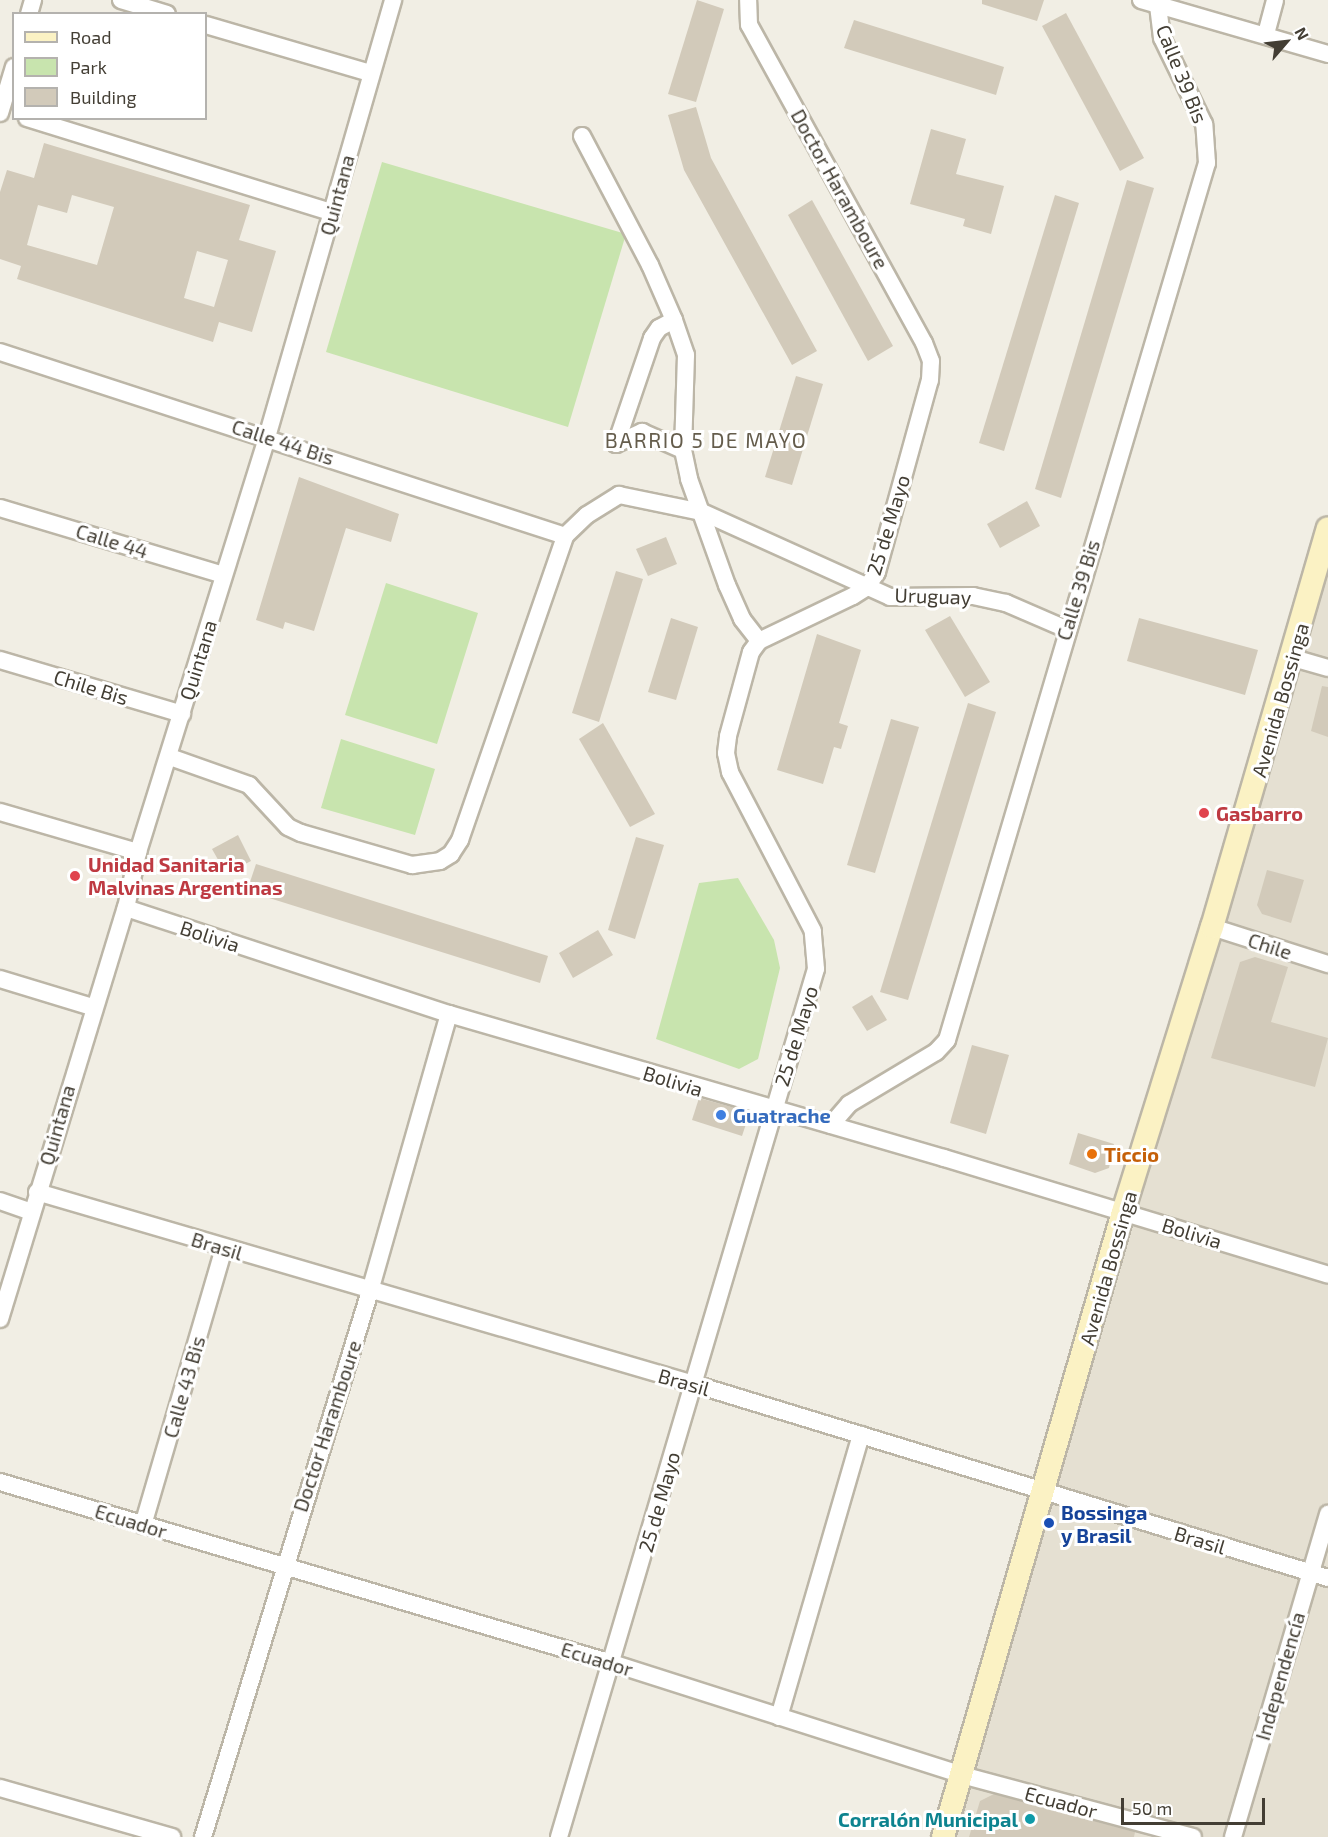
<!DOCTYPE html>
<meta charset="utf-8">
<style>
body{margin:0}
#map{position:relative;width:1328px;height:1837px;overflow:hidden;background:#f1eee4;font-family:"Exo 2",sans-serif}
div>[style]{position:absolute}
.residential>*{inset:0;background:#e5e0d2}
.green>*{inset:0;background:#c8e4ae}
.building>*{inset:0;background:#d2caba}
.roads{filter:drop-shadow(2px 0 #bcb6a7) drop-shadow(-2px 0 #bcb6a7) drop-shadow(0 2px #bcb6a7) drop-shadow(0 -2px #bcb6a7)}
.street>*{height:16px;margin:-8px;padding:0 8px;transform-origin:8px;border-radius:8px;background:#fff}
.secondary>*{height:22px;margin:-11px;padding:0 11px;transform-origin:11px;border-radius:11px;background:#fbf2c4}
.dots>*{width:16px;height:16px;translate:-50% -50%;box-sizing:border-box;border:3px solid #fff;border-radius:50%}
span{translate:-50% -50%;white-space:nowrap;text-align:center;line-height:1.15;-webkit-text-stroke:6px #fff;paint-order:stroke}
.street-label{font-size:20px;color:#433e34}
.health-label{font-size:20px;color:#be3a42;font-weight:700}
.left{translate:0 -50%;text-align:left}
.shop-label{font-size:20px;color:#366cbe;font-weight:700}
.food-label{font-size:20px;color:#c56008;font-weight:700}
.transit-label{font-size:20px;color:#164399;font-weight:700}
.culture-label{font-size:20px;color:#0d838f;font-weight:700}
.right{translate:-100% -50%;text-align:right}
.neighbourhood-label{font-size:21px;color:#655d4c;letter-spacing:1.5px}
.legend{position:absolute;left:12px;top:12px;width:195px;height:108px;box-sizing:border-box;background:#fff;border:2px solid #b4b2ae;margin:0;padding:8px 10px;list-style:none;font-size:18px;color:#433e34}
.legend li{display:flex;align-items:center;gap:12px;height:30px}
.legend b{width:30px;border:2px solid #b4b2ae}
.north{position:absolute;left:1256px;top:12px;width:60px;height:60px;-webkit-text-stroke:4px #fff;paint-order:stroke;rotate:62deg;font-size:16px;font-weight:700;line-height:24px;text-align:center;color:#433e34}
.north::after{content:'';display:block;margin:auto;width:21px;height:27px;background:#433e34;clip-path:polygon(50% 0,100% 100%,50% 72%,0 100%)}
.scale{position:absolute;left:1121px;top:1798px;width:144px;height:27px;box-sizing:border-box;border:3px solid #433e34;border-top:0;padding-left:8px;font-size:18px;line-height:21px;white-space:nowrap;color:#433e34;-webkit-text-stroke:4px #fff;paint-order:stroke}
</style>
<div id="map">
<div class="residential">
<div style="clip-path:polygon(1328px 539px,1328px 1837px,948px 1837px)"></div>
</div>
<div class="green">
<div style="clip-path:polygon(382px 162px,626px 234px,568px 427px,326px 352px)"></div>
<div style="clip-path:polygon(386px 583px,478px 613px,437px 744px,345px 715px)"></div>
<div style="clip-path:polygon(341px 739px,435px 769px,415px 835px,321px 808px)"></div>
<div style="clip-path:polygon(738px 878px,774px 940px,780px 968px,758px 1059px,739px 1069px,656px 1039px,699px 883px)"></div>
</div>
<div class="building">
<div style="clip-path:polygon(697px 0,724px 9px,696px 102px,668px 94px)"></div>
<div style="clip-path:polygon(982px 0,1044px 0,1037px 21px,982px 4px)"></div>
<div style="clip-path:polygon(1066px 13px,1144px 158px,1120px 171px,1042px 26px)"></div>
<div style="clip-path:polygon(854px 20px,1004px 67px,996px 95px,844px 48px)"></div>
<div style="clip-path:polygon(696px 107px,711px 158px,817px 351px,792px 365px,684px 170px,668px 115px)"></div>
<div style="clip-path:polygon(931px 129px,966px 139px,956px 174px,1004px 186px,991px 234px,963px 226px,965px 219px,910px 204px)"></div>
<div style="clip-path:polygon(evenodd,44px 143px,250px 205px,239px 240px,276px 251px,252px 332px,219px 322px,213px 342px,17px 279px,21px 266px,0 259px,0 192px,7px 170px,34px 178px,44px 143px,72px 195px,114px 207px,97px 265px,27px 245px,38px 205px,67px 213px,72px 195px,44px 143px,197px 251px,228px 260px,214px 307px,184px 298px,197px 251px)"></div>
<div style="clip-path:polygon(1127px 180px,1154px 188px,1061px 498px,1035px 489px)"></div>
<div style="clip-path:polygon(1055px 195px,1079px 203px,1004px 451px,979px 443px)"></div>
<div style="clip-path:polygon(812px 200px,893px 346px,868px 361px,788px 215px)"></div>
<div style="clip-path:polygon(796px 376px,823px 384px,792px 485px,765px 477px)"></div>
<div style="clip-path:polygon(299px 477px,399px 514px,391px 542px,346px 528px,314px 631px,285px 622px,283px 629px,256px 620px)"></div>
<div style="clip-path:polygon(1027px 501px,1040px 526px,1000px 548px,987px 524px)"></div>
<div style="clip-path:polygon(666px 537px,677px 564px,648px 576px,636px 549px)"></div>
<div style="clip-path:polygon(616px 571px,643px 579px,599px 722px,572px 713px)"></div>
<div style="clip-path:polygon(950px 616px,990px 682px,965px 697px,925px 630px)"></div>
<div style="clip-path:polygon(671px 618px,698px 627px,676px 700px,648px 692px)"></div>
<div style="clip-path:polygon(1139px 618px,1258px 650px,1245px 695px,1127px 661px)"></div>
<div style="clip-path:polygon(817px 634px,861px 650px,839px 723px,848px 726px,841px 749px,834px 747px,823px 784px,777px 770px)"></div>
<div style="clip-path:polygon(1322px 686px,1328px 687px,1328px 737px,1311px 731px)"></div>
<div style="clip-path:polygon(968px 703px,996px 712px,908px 1000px,880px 992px)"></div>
<div style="clip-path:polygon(891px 719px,919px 727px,875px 873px,847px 865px)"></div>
<div style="clip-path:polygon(603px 723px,655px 814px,630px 827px,579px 739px)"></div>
<div style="clip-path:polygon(238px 835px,251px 861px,226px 874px,212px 849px)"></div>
<div style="clip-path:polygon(636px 837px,664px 845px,635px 939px,608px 930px)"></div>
<div style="clip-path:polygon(256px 864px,548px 956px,540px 983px,247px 891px)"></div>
<div style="clip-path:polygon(1267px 870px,1304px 880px,1291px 923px,1262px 914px,1257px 905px)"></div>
<div style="clip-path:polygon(598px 930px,613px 955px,573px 978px,559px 953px)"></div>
<div style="clip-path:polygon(1255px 957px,1288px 967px,1271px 1022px,1328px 1038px,1315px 1087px,1211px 1058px,1240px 962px)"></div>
<div style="clip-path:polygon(872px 995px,887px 1020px,867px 1031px,852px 1007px)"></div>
<div style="clip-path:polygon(972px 1045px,1009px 1055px,986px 1134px,950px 1123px)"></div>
<div style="clip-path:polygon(699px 1098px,750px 1112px,742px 1136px,692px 1120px)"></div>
<div style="clip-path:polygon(1078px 1133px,1114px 1144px,1109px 1168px,1095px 1173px,1069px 1164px)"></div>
<div style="clip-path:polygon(994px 1794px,1135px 1832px,1134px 1837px,969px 1837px,980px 1801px)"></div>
</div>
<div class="roads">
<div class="street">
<div style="left:121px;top:0;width:48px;rotate:16.9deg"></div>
<div style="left:1141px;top:0;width:195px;rotate:16.1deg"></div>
<div style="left:29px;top:14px;width:15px;rotate:-74deg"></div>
<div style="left:206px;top:25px;width:171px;rotate:16.3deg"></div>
<div style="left:1266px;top:34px;width:35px;rotate:-75deg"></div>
<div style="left:0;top:113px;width:48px;rotate:-73.1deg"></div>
<div style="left:27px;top:118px;width:320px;rotate:17.2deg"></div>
<div style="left:582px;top:136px;width:146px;rotate:62.2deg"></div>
<div style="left:650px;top:265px;width:60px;rotate:66.4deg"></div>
<div style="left:674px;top:320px;width:37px;rotate:71deg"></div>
<div style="left:686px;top:355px;width:95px;rotate:91.8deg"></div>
<div style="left:683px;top:450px;width:30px;rotate:78deg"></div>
<div style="left:689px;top:479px;width:113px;rotate:70.3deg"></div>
<div style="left:727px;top:585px;width:37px;rotate:66deg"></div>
<div style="left:742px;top:619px;width:28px;rotate:52deg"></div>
<div style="left:0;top:352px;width:594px;rotate:18.04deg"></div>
<div style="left:616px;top:444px;width:112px;rotate:-71.2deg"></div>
<div style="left:652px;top:338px;width:12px;rotate:-55deg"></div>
<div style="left:659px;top:328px;width:17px;rotate:-28deg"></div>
<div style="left:616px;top:444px;width:29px;rotate:-25deg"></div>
<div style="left:642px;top:432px;width:45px;rotate:23.7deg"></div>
<div style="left:0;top:508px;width:233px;rotate:16.7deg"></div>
<div style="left:1293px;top:658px;width:36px;rotate:16deg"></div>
<div style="left:0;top:660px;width:190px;rotate:16.5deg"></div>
<div style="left:170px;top:757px;width:84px;rotate:19.5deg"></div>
<div style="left:249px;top:785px;width:57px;rotate:47.1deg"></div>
<div style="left:288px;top:827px;width:14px;rotate:25deg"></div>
<div style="left:301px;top:833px;width:116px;rotate:16.1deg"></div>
<div style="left:412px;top:865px;width:28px;rotate:-8deg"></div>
<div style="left:440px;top:861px;width:13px;rotate:-32deg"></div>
<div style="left:451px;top:854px;width:17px;rotate:-57deg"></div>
<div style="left:460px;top:840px;width:322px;rotate:-70.9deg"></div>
<div style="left:565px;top:536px;width:30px;rotate:-44deg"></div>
<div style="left:587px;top:515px;width:38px;rotate:-32deg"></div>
<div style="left:619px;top:495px;width:85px;rotate:11.6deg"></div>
<div style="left:702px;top:512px;width:206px;rotate:24.3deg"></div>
<div style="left:890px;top:597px;width:83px;rotate:-0.7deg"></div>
<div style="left:973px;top:596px;width:34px;rotate:12deg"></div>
<div style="left:1006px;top:603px;width:65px;rotate:23.4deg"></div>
<div style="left:0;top:812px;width:144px;rotate:16.2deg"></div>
<div style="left:126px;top:908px;width:340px;rotate:18.2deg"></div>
<div style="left:449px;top:1014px;width:516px;rotate:16.22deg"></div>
<div style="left:944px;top:1158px;width:401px;rotate:16.9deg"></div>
<div style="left:1212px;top:927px;width:122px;rotate:17.7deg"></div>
<div style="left:0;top:979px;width:96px;rotate:16.9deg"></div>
<div style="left:831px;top:1125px;width:28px;rotate:-49deg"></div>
<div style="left:849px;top:1104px;width:101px;rotate:-30.9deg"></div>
<div style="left:936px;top:1052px;width:16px;rotate:-47deg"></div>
<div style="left:947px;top:1040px;width:915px;rotate:-73.49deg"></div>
<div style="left:1207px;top:163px;width:39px;rotate:-94deg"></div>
<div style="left:1204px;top:124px;width:96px;rotate:-116deg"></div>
<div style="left:1162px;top:38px;width:32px;rotate:-97deg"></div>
<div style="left:37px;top:1192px;width:684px;rotate:16.29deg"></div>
<div style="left:694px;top:1384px;width:663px;rotate:17.01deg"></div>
<div style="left:0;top:1201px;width:34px;rotate:19deg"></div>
<div style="left:0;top:1319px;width:430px;rotate:-73deg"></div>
<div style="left:126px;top:908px;width:57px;rotate:-77.9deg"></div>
<div style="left:138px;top:852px;width:435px;rotate:-72.7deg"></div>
<div style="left:267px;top:437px;width:455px;rotate:-73.9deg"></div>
<div style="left:0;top:1482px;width:638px;rotate:16.48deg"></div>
<div style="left:612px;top:1663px;width:367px;rotate:17.7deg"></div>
<div style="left:962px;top:1775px;width:239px;rotate:15deg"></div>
<div style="left:143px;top:1525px;width:289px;rotate:-73.7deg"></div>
<div style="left:779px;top:1717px;width:294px;rotate:-73.8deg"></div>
<div style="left:0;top:1788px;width:179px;rotate:15.9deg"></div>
<div style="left:203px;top:1837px;width:571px;rotate:-72.99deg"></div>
<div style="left:370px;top:1291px;width:288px;rotate:-74.1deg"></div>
<div style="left:559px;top:1837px;width:905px;rotate:-73.51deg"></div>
<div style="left:816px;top:969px;width:38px;rotate:-95deg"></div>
<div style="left:813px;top:931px;width:179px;rotate:-117.6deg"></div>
<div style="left:730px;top:772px;width:19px;rotate:-102deg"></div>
<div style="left:726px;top:753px;width:17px;rotate:-83deg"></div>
<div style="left:728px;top:736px;width:87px;rotate:-74.7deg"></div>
<div style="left:751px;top:652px;width:14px;rotate:-54deg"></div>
<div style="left:759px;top:641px;width:104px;rotate:-25.6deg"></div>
<div style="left:853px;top:596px;width:15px;rotate:-32deg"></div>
<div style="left:866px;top:588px;width:19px;rotate:-55deg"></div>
<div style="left:877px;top:572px;width:199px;rotate:-74.6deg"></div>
<div style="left:930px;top:380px;width:19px;rotate:-87deg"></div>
<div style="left:931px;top:361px;width:19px;rotate:-111deg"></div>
<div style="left:924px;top:343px;width:363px;rotate:-118.8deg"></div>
<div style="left:749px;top:25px;width:25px;rotate:-92deg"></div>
<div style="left:1233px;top:1837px;width:337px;rotate:-73.6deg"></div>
</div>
<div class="secondary">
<div style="left:943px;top:1837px;width:650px;rotate:-73.93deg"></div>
<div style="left:1123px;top:1212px;width:299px;rotate:-72.7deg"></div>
<div style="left:1212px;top:927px;width:415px;rotate:-73.8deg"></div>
</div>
</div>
<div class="dots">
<div style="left:1204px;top:813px;background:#e0444e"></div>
<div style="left:75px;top:876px;background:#e0444e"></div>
<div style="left:721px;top:1115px;background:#3f7fe0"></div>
<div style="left:1092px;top:1154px;background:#e8710a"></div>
<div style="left:1049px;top:1523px;background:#1a4fb4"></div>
<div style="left:1030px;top:1819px;background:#0f9aa8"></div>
</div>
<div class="street-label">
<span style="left:1182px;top:74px;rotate:68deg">Calle 39 Bis</span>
<span style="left:840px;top:189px;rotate:61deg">Doctor Haramboure</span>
<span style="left:337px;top:195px;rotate:-75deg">Quintana</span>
<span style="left:283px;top:442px;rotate:18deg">Calle 44 Bis</span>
<span style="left:888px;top:525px;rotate:-73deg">25 de Mayo</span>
<span style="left:112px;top:541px;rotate:17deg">Calle 44</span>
<span style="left:1078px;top:590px;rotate:-73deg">Calle 39 Bis</span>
<span style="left:933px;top:596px;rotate:2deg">Uruguay</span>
<span style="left:198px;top:660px;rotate:-73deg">Quintana</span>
<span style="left:91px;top:687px;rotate:17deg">Chile Bis</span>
<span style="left:1280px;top:700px;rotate:-74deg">Avenida Bossinga</span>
<span style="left:210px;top:936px;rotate:18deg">Bolivia</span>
<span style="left:1270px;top:946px;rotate:18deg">Chile</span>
<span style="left:796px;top:1036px;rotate:-73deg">25 de Mayo</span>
<span style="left:673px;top:1081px;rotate:17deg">Bolivia</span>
<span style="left:57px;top:1125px;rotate:-74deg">Quintana</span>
<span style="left:1192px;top:1233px;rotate:17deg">Bolivia</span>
<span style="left:217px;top:1246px;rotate:17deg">Brasil</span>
<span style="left:1108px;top:1268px;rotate:-74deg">Avenida Bossinga</span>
<span style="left:684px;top:1382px;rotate:16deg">Brasil</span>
<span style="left:184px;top:1387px;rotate:-74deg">Calle 43 Bis</span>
<span style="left:327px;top:1426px;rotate:-72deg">Doctor Haramboure</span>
<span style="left:659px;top:1502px;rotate:-74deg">25 de Mayo</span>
<span style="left:131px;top:1521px;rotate:17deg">Ecuador</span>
<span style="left:1200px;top:1540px;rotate:17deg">Brasil</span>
<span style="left:597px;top:1659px;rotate:17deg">Ecuador</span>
<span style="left:1280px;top:1676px;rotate:-74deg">Independencía</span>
<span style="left:1061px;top:1802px;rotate:15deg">Ecuador</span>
</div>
<div class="health-label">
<span class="left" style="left:1216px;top:813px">Gasbarro</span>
<span class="left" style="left:88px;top:876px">Unidad Sanitaria<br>Malvinas Argentinas</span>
</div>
<div class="shop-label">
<span class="left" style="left:733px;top:1115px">Guatrache</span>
</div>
<div class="food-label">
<span class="left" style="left:1104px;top:1154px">Ticcio</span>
</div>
<div class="transit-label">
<span class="left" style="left:1061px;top:1524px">Bossinga<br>y Brasil</span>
</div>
<div class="culture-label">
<span class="right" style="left:1018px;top:1819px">Corralón Municipal</span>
</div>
<div class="neighbourhood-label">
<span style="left:706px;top:440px">BARRIO 5 DE MAYO</span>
</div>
<ul class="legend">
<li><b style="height:8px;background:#fbf2c4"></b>Road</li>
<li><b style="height:16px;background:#c8e4ae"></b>Park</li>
<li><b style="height:16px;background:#d2caba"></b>Building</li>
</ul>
<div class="north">N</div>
<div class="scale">50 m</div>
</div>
